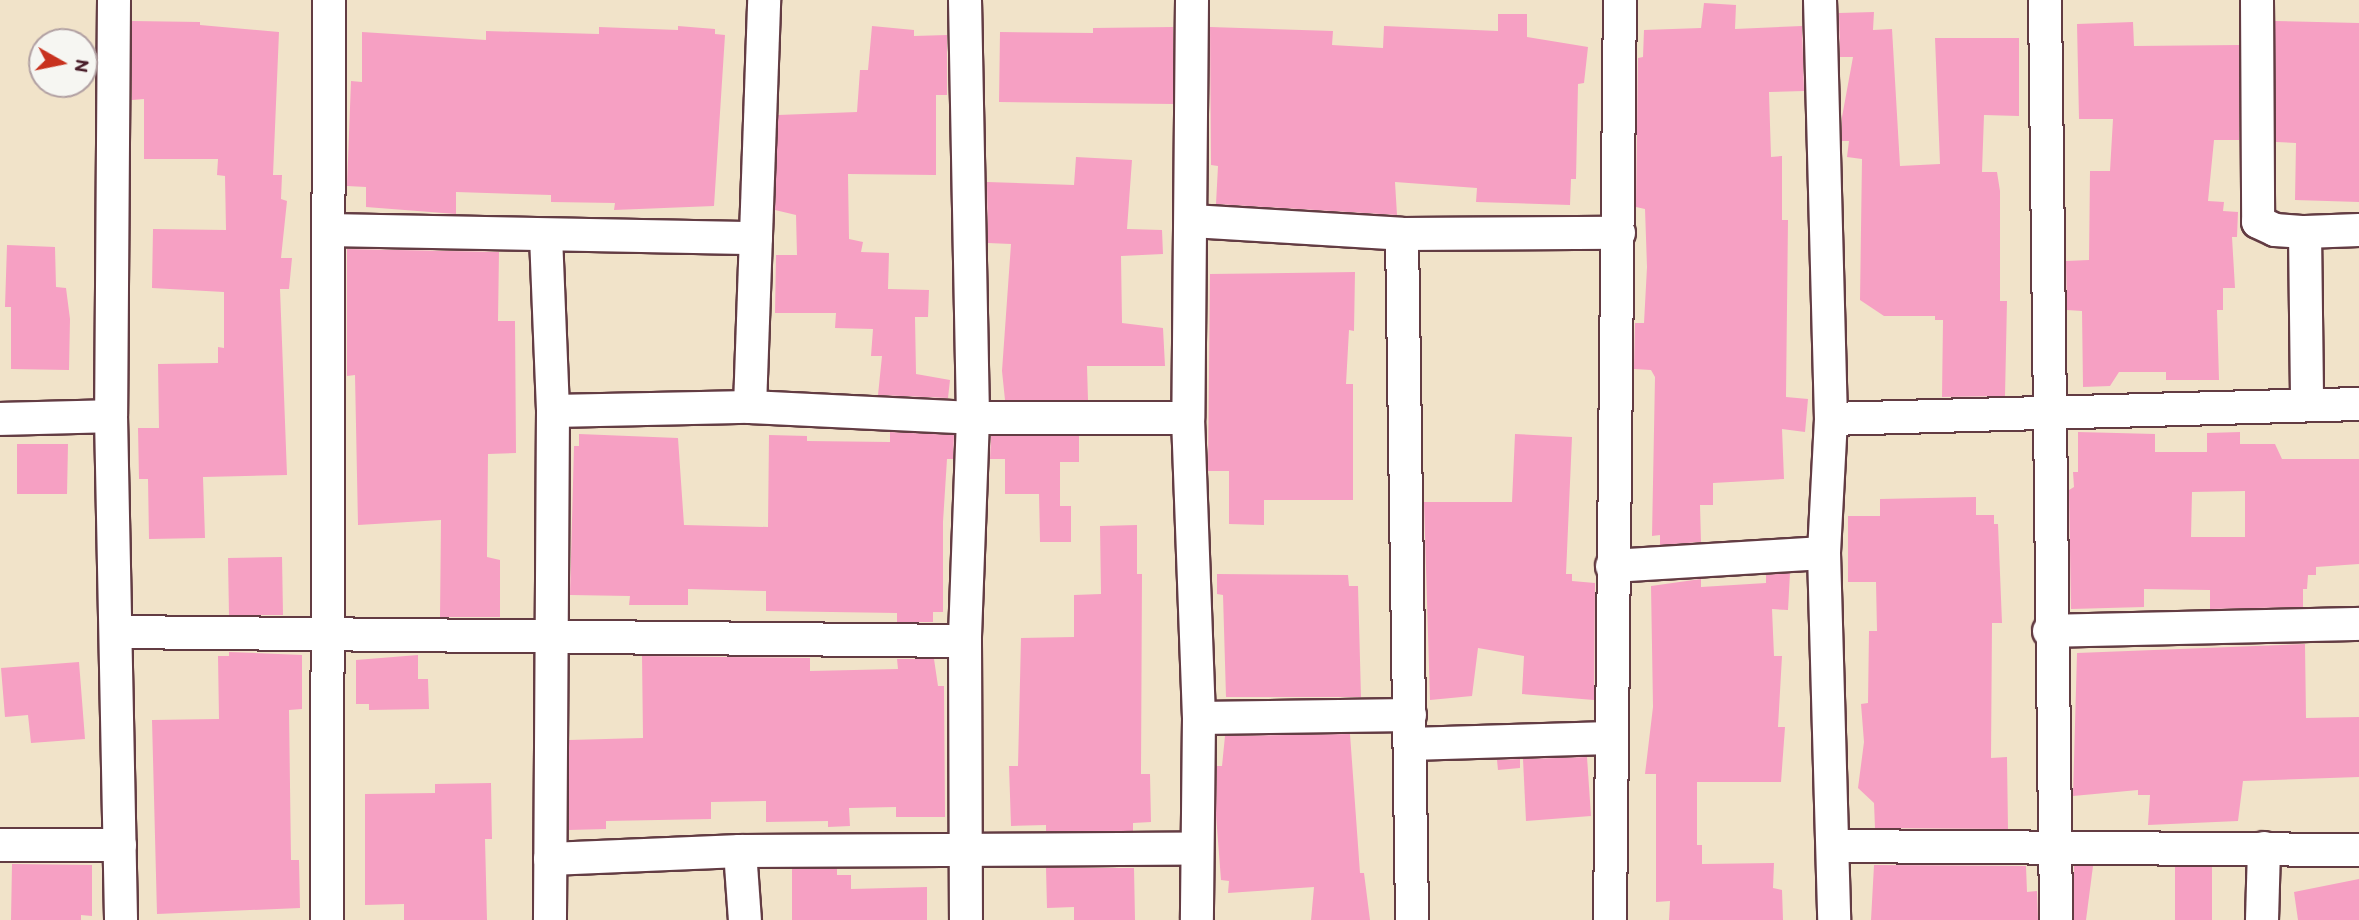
<!DOCTYPE html>
<style>
body{margin:0}
#map{position:relative;width:2359px;height:920px;overflow:hidden;background:#f1e3c9;font-family:Itim,sans-serif}
div>[style]{position:absolute}
.building>*{inset:0;background:#f6a0c3}
.roads{filter:drop-shadow(2px 0 #633c43) drop-shadow(-2px 0 #633c43) drop-shadow(0 2px #633c43) drop-shadow(0 -2px #633c43)}
.minor>*{height:32px;margin:-16px;padding:0 16px;transform-origin:16px;border-radius:16px;background:#fff}
span{translate:-50% -50%;white-space:nowrap;text-align:center;line-height:1.15;-webkit-text-stroke:5px #f6f6f2;paint-order:stroke}
.north{position:absolute;left:28px;top:28px;width:70px;height:70px;box-sizing:border-box;background:#f6f6f2;border:2px solid #b1a0a2;border-radius:50%;rotate:99deg;font-size:19px;font-weight:700;line-height:28px;text-align:center;color:#4a1f2b}
.north::after{content:'';display:block;margin:auto;width:24px;height:32px;background:#c8321e;clip-path:polygon(50% 0,100% 100%,50% 72%,0 100%)}
</style>
<div id="map">
<div class="building">
<div style="clip-path:polygon(1704px 3px,1736px 5px,1735px 29px,1802px 26px,1804px 91px,1769px 92px,1771px 157px,1782px 156px,1782px 220px,1788px 220px,1786px 397px,1808px 399px,1805px 432px,1782px 429px,1784px 479px,1713px 483px,1713px 505px,1700px 505px,1701px 542px,1660px 545px,1660px 535px,1652px 536px,1655px 377px,1651px 370px,1634px 369px,1635px 323px,1644px 323px,1647px 267px,1645px 209px,1636px 207px,1638px 58px,1643px 57px,1644px 30px,1701px 28px)"></div>
<div style="clip-path:polygon(1874px 12px,1873px 30px,1892px 29px,1900px 166px,1940px 164px,1935px 38px,2019px 38px,2019px 116px,1984px 115px,1982px 172px,1997px 172px,2000px 191px,2000px 301px,2007px 301px,2005px 396px,1942px 397px,1943px 320px,1935px 320px,1935px 316px,1884px 316px,1860px 300px,1862px 159px,1847px 157px,1849px 141px,1842px 141px,1842px 117px,1853px 57px,1840px 57px,1839px 13px)"></div>
<div style="clip-path:polygon(1498px 14px,1527px 14px,1527px 37px,1588px 47px,1584px 83px,1578px 84px,1576px 179px,1571px 179px,1570px 205px,1476px 202px,1477px 188px,1395px 182px,1397px 215px,1216px 204px,1218px 166px,1211px 165px,1210px 27px,1333px 31px,1332px 45px,1383px 48px,1384px 26px,1498px 31px)"></div>
<div style="clip-path:polygon(132px 21px,200px 22px,200px 25px,279px 32px,273px 175px,282px 175px,281px 199px,287px 201px,281px 258px,292px 258px,289px 289px,280px 289px,287px 475px,203px 477px,205px 538px,149px 539px,148px 479px,139px 479px,138px 428px,159px 428px,158px 364px,218px 363px,218px 347px,224px 348px,224px 292px,152px 288px,153px 229px,226px 230px,225px 176px,217px 175px,218px 159px,144px 159px,144px 99px,132px 100px)"></div>
<div style="clip-path:polygon(2275px 21px,2359px 23px,2359px 202px,2295px 200px,2296px 143px,2276px 142px)"></div>
<div style="clip-path:polygon(2133px 22px,2134px 46px,2239px 45px,2239px 140px,2214px 140px,2208px 201px,2224px 202px,2223px 211px,2238px 212px,2237px 237px,2232px 237px,2235px 288px,2223px 288px,2223px 310px,2217px 310px,2219px 380px,2166px 380px,2166px 372px,2119px 372px,2110px 386px,2083px 387px,2082px 311px,2067px 310px,2066px 261px,2089px 260px,2090px 171px,2110px 171px,2113px 119px,2079px 119px,2077px 24px)"></div>
<div style="clip-path:polygon(678px 26px,715px 29px,715px 34px,725px 35px,714px 206px,614px 210px,615px 203px,551px 202px,551px 195px,456px 192px,456px 214px,366px 207px,366px 187px,347px 186px,351px 81px,362px 82px,362px 32px,486px 40px,486px 31px,599px 34px,599px 27px,678px 30px)"></div>
<div style="clip-path:polygon(872px 26px,914px 30px,914px 36px,947px 35px,947px 95px,936px 95px,936px 175px,848px 174px,849px 239px,863px 242px,861px 252px,889px 253px,888px 289px,929px 290px,928px 317px,915px 317px,916px 374px,950px 380px,948px 398px,878px 395px,882px 356px,871px 356px,873px 329px,835px 328px,836px 313px,775px 313px,776px 255px,797px 255px,796px 215px,775px 210px,778px 115px,857px 112px,860px 70px,868px 70px)"></div>
<div style="clip-path:polygon(1173px 27px,1173px 104px,999px 102px,1000px 32px,1093px 33px,1093px 28px)"></div>
<div style="clip-path:polygon(1076px 157px,1132px 160px,1127px 229px,1162px 230px,1163px 254px,1121px 256px,1122px 323px,1163px 328px,1165px 366px,1087px 366px,1088px 400px,1005px 400px,1002px 371px,1011px 244px,988px 243px,987px 182px,1074px 185px)"></div>
<div style="clip-path:polygon(7px 245px,55px 247px,56px 287px,66px 288px,70px 319px,69px 370px,11px 369px,11px 307px,5px 307px)"></div>
<div style="clip-path:polygon(347px 249px,499px 252px,498px 321px,515px 321px,516px 453px,488px 454px,487px 557px,500px 560px,500px 617px,440px 617px,441px 520px,358px 525px,355px 375px,347px 376px)"></div>
<div style="clip-path:polygon(1355px 272px,1354px 331px,1349px 330px,1346px 384px,1353px 384px,1353px 500px,1264px 500px,1264px 525px,1229px 524px,1229px 471px,1208px 471px,1210px 274px)"></div>
<div style="clip-path:polygon(890px 432px,954px 435px,953px 459px,947px 459px,943px 522px,943px 612px,933px 612px,933px 622px,897px 622px,897px 613px,766px 611px,766px 591px,688px 589px,688px 605px,629px 605px,630px 596px,570px 595px,574px 446px,579px 446px,579px 434px,678px 438px,684px 525px,768px 527px,769px 435px,807px 436px,807px 441px,890px 442px)"></div>
<div style="clip-path:polygon(evenodd,2078px 432px,2155px 434px,2155px 452px,2207px 452px,2207px 433px,2240px 432px,2240px 444px,2275px 444px,2282px 459px,2359px 459px,2359px 564px,2316px 567px,2316px 575px,2308px 575px,2307px 589px,2303px 589px,2303px 607px,2210px 609px,2210px 590px,2144px 589px,2144px 607px,2071px 609px,2069px 490px,2074px 487px,2073px 472px,2078px 472px,2078px 432px,2245px 491px,2245px 537px,2191px 537px,2192px 492px,2245px 491px)"></div>
<div style="clip-path:polygon(1515px 434px,1572px 437px,1566px 574px,1572px 574px,1572px 581px,1595px 583px,1594px 700px,1522px 694px,1524px 656px,1478px 648px,1472px 696px,1430px 700px,1424px 502px,1512px 502px)"></div>
<div style="clip-path:polygon(991px 436px,1079px 436px,1079px 462px,1060px 462px,1060px 506px,1071px 506px,1071px 542px,1040px 542px,1039px 494px,1005px 494px,1005px 459px,990px 459px)"></div>
<div style="clip-path:polygon(17px 444px,68px 444px,67px 494px,17px 494px)"></div>
<div style="clip-path:polygon(1976px 497px,1976px 515px,1994px 515px,1994px 524px,1998px 524px,2002px 623px,1992px 623px,1991px 758px,2007px 757px,2008px 829px,1875px 828px,1874px 803px,1858px 788px,1864px 742px,1861px 704px,1868px 703px,1869px 631px,1877px 631px,1876px 582px,1848px 582px,1848px 516px,1880px 516px,1880px 499px)"></div>
<div style="clip-path:polygon(1137px 525px,1137px 574px,1142px 574px,1141px 774px,1150px 774px,1151px 822px,1133px 823px,1133px 831px,1046px 831px,1046px 825px,1011px 826px,1009px 766px,1018px 766px,1021px 638px,1074px 637px,1074px 595px,1101px 594px,1100px 526px)"></div>
<div style="clip-path:polygon(282px 557px,283px 615px,229px 615px,228px 558px)"></div>
<div style="clip-path:polygon(1790px 573px,1788px 610px,1772px 609px,1774px 656px,1782px 656px,1778px 727px,1785px 727px,1781px 782px,1697px 782px,1697px 845px,1702px 845px,1702px 864px,1774px 863px,1773px 888px,1782px 890px,1783px 920px,1669px 920px,1670px 901px,1656px 902px,1656px 774px,1645px 774px,1653px 707px,1651px 586px,1701px 579px,1701px 587px,1766px 583px,1766px 575px)"></div>
<div style="clip-path:polygon(1217px 574px,1348px 575px,1349px 586px,1358px 586px,1361px 697px,1226px 697px,1223px 595px,1217px 594px)"></div>
<div style="clip-path:polygon(2305px 644px,2306px 718px,2359px 717px,2359px 777px,2243px 781px,2238px 821px,2148px 825px,2150px 795px,2138px 795px,2138px 790px,2073px 796px,2077px 653px)"></div>
<div style="clip-path:polygon(229px 652px,302px 655px,302px 709px,289px 710px,291px 860px,299px 860px,300px 908px,157px 914px,152px 720px,219px 719px,218px 656px,229px 656px)"></div>
<div style="clip-path:polygon(418px 655px,418px 679px,428px 679px,429px 709px,369px 710px,369px 704px,356px 704px,356px 660px)"></div>
<div style="clip-path:polygon(642px 656px,810px 658px,810px 671px,898px 669px,897px 659px,934px 659px,938px 686px,944px 686px,945px 817px,896px 817px,896px 807px,849px 808px,850px 826px,828px 827px,828px 821px,766px 822px,766px 801px,711px 802px,711px 819px,606px 821px,606px 829px,569px 830px,569px 740px,643px 738px)"></div>
<div style="clip-path:polygon(79px 662px,85px 739px,31px 743px,28px 715px,5px 717px,1px 668px)"></div>
<div style="clip-path:polygon(1350px 734px,1360px 873px,1364px 873px,1370px 920px,1311px 920px,1314px 887px,1228px 893px,1229px 881px,1221px 880px,1216px 815px,1217px 766px,1222px 766px,1225px 736px)"></div>
<div style="clip-path:polygon(1587px 757px,1591px 816px,1526px 821px,1523px 759px)"></div>
<div style="clip-path:polygon(1520px 759px,1520px 768px,1498px 770px,1497px 760px)"></div>
<div style="clip-path:polygon(491px 783px,492px 839px,485px 839px,487px 920px,404px 920px,404px 904px,365px 905px,365px 794px,435px 793px,435px 784px)"></div>
<div style="clip-path:polygon(12px 864px,92px 865px,92px 916px,81px 915px,81px 920px,11px 920px)"></div>
<div style="clip-path:polygon(1874px 865px,2026px 866px,2027px 892px,2037px 891px,2038px 920px,1871px 920px)"></div>
<div style="clip-path:polygon(2074px 866px,2093px 866px,2086px 920px,2074px 920px)"></div>
<div style="clip-path:polygon(2175px 867px,2212px 867px,2212px 920px,2175px 920px)"></div>
<div style="clip-path:polygon(1046px 868px,1134px 868px,1135px 920px,1074px 920px,1074px 907px,1047px 908px)"></div>
<div style="clip-path:polygon(792px 869px,837px 869px,837px 875px,851px 875px,851px 889px,927px 887px,927px 920px,792px 920px)"></div>
<div style="clip-path:polygon(2359px 879px,2359px 920px,2298px 920px,2294px 892px)"></div>
</div>
<div class="roads">
<div class="minor">
<div style="left:114px;top:0;width:416px;rotate:90.4deg"></div>
<div style="left:111px;top:416px;width:504px;rotate:88.86deg"></div>
<div style="left:965px;top:0;width:418px;rotate:88.9deg"></div>
<div style="left:973px;top:418px;width:223px;rotate:92.1deg"></div>
<div style="left:965px;top:641px;width:279px;rotate:89.8deg"></div>
<div style="left:1192px;top:0;width:418px;rotate:90.5deg"></div>
<div style="left:1188px;top:418px;width:300px;rotate:87.9deg"></div>
<div style="left:1199px;top:718px;width:202px;rotate:90.6deg"></div>
<div style="left:1820px;top:0;width:419px;rotate:88.5deg"></div>
<div style="left:1831px;top:419px;width:134px;rotate:93deg"></div>
<div style="left:1824px;top:553px;width:367px;rotate:88.4deg"></div>
<div style="left:2045px;top:0;width:920px;rotate:89.31deg"></div>
<div style="left:2257px;top:0;width:222px;rotate:89.7deg"></div>
<div style="left:2258px;top:222px;width:19px;rotate:25deg"></div>
<div style="left:2275px;top:230px;width:30px;rotate:4deg"></div>
<div style="left:2305px;top:232px;width:54px;rotate:-2.1deg"></div>
<div style="left:1192px;top:221px;width:210px;rotate:3.5deg"></div>
<div style="left:1402px;top:234px;width:217px;rotate:-0.3deg"></div>
<div style="left:331px;top:230px;width:425px;rotate:1.1deg"></div>
<div style="left:2305px;top:232px;width:172px;rotate:89.3deg"></div>
<div style="left:1402px;top:234px;width:686px;rotate:89.16deg"></div>
<div style="left:546px;top:236px;width:175px;rotate:87.7deg"></div>
<div style="left:553px;top:411px;width:509px;rotate:90.34deg"></div>
<div style="left:750px;top:407px;width:407px;rotate:-88deg"></div>
<div style="left:553px;top:411px;width:197px;rotate:-1.2deg"></div>
<div style="left:750px;top:407px;width:223px;rotate:2.8deg"></div>
<div style="left:973px;top:418px;width:215px"></div>
<div style="left:0;top:419px;width:111px;rotate:-1.5deg"></div>
<div style="left:1831px;top:419px;width:528px;rotate:-1.63deg"></div>
<div style="left:1612px;top:566px;width:212px;rotate:-3.5deg"></div>
<div style="left:2049px;top:631px;width:310px;rotate:-1.3deg"></div>
<div style="left:118px;top:632px;width:847px;rotate:0.61deg"></div>
<div style="left:1199px;top:718px;width:211px;rotate:-0.8deg"></div>
<div style="left:1410px;top:744px;width:200px;rotate:-1.7deg"></div>
<div style="left:0;top:845px;width:120px"></div>
<div style="left:1833px;top:846px;width:526px;rotate:0.44deg"></div>
<div style="left:740px;top:851px;width:69px;rotate:85.9deg"></div>
<div style="left:550px;top:859px;width:190px;rotate:-2.4deg"></div>
<div style="left:740px;top:851px;width:457px;rotate:-0.3deg"></div>
<div style="left:327px;top:920px;width:920px;rotate:-89.88deg"></div>
<div style="left:1610px;top:920px;width:920px;rotate:-89.38deg"></div>
<div style="left:2262px;top:920px;width:72px;rotate:-88.4deg"></div>
</div>
</div>
<div class="north">N</div>
</div>
